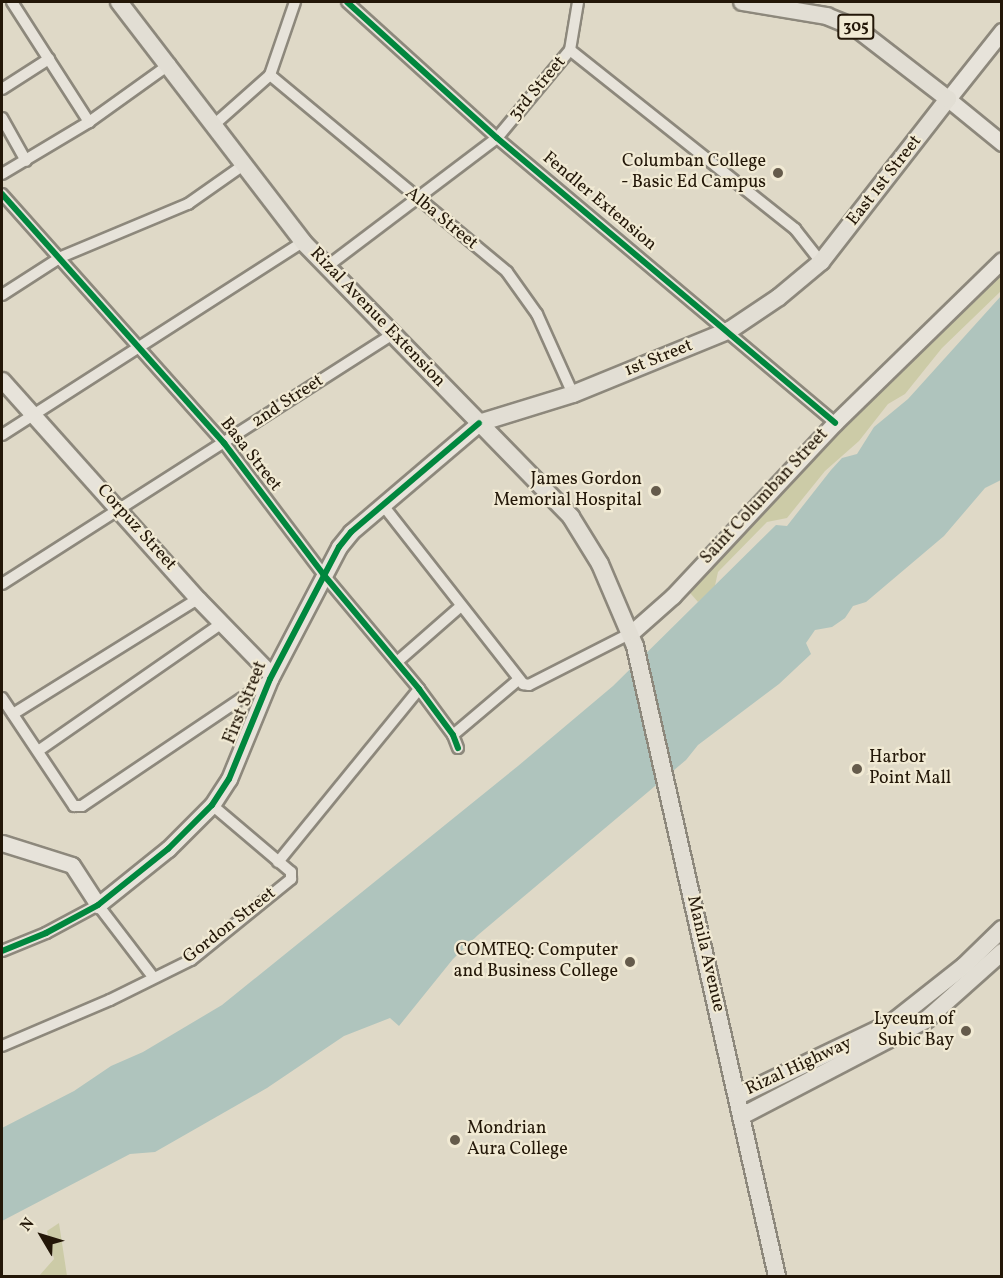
<!DOCTYPE html>
<style>
body{margin:0}
#map{position:relative;width:1003px;height:1278px;overflow:hidden;background:#dfd9c7;font-family:Vollkorn,serif}
div>[style]{position:absolute}
.green>*{inset:0;background:#cccba7}
.water>*{inset:0;background:#afc4bd}
.roads{filter:drop-shadow(2px 0 #8d887c) drop-shadow(-2px 0 #8d887c) drop-shadow(0 2px #8d887c) drop-shadow(0 -2px #8d887c)}
.street>*{height:10px;margin:-5px;padding:0 5px;transform-origin:5px;border-radius:5px;background:#e7e3da}
.secondary>*{height:15px;margin:-7.5px;padding:0 7.5px;transform-origin:7.5px;border-radius:7.5px;background:#e7e3da}
.primary>*{height:16px;margin:-8px;padding:0 8px;transform-origin:8px;border-radius:8px;background:#e2ded4}
.cycleway>*{height:6px;margin:-3px;padding:0 3px;transform-origin:3px;border-radius:3px;background:#00873e}
.dots>*{width:16px;height:16px;translate:-50% -50%;box-sizing:border-box;border:3px solid #f1ead4;border-radius:50%}
span{translate:-50% -50%;white-space:nowrap;text-align:center;line-height:1.15;-webkit-text-stroke:4.5px #f1ead4;paint-order:stroke}
.shield-label span{padding:2px 4px;background:#f1ead4;border:2px solid;border-radius:4px;-webkit-text-stroke-width:0}
.shield-label{font-size:16px;color:#231708;font-weight:700}
.street-label{font-size:18px;color:#231708}
.poi-label{font-size:18px;color:#231708}
.right{translate:-100% -50%;text-align:right}
.left{translate:0 -50%;text-align:left}
.frame{position:absolute;inset:0;border:3px solid #231708;pointer-events:none}
.north{position:absolute;left:12px;top:1206px;width:60px;height:60px;-webkit-text-stroke:4px #f1ead4;paint-order:stroke;rotate:308deg;font-size:16px;font-weight:700;line-height:24px;text-align:center;color:#231708}
.north::after{content:'';display:block;margin:auto;width:21px;height:27px;background:#231708;clip-path:polygon(50% 0,100% 100%,50% 72%,0 100%)}
</style>
<div id="map">
<div class="green">
<div style="clip-path:polygon(1001px 274px,1001px 291px,942px 348px,905px 394px,888px 404px,859px 441px,825px 471px,787px 518px,767px 522px,718px 572px,714px 590px,698px 602px,684px 586px)"></div>
<div style="clip-path:polygon(59px 1223px,67px 1276px,39px 1276px,54px 1259px,47px 1231px)"></div>
</div>
<div class="water">
<div style="clip-path:polygon(1001px 296px,1001px 480px,985px 488px,944px 536px,866px 602px,853px 606px,845px 618px,832px 627px,815px 630px,806px 643px,811px 654px,779px 684px,698px 745px,686px 760px,478px 935px,453px 959px,399px 1026px,390px 1018px,344px 1036px,267px 1088px,155px 1152px,130px 1154px,2px 1221px,2px 1128px,74px 1091px,111px 1066px,143px 1052px,222px 1005px,518px 766px,613px 686px,776px 525px,787px 526px,831px 470px,842px 458px,857px 454px,874px 427px,908px 399px)"></div>
</div>
<div class="roads">
<div class="street">
<div style="left:12px;top:2px;width:143px;rotate:57.3deg"></div>
<div style="left:347px;top:2px;width:202px;rotate:42.2deg"></div>
<div style="left:497px;top:138px;width:442px;rotate:40.1deg"></div>
<div style="left:570px;top:50px;width:288px;rotate:38.5deg"></div>
<div style="left:795px;top:229px;width:42px;rotate:51.8deg"></div>
<div style="left:270px;top:75px;width:308px;rotate:39.7deg"></div>
<div style="left:507px;top:272px;width:52px;rotate:54.5deg"></div>
<div style="left:537px;top:314px;width:88px;rotate:65.8deg"></div>
<div style="left:2px;top:89px;width:56px;rotate:-32.6deg"></div>
<div style="left:2px;top:118px;width:49px;rotate:60.8deg"></div>
<div style="left:216px;top:123px;width:72px;rotate:-41.6deg"></div>
<div style="left:270px;top:75px;width:77px;rotate:-71.1deg"></div>
<div style="left:2px;top:174px;width:101px;rotate:-30.9deg"></div>
<div style="left:89px;top:122px;width:100px;rotate:-35.6deg"></div>
<div style="left:2px;top:194px;width:334px;rotate:48.3deg"></div>
<div style="left:224px;top:443px;width:164px;rotate:52.9deg"></div>
<div style="left:323px;top:574px;width:150px;rotate:50.1deg"></div>
<div style="left:419px;top:689px;width:57px;rotate:53.5deg"></div>
<div style="left:453px;top:735px;width:14px;rotate:69deg"></div>
<div style="left:325px;top:268px;width:216px;rotate:-37.1deg"></div>
<div style="left:497px;top:138px;width:114px;rotate:-50.3deg"></div>
<div style="left:570px;top:50px;width:49px;rotate:-80.5deg"></div>
<div style="left:2px;top:295px;width:70px;rotate:-32.8deg"></div>
<div style="left:61px;top:257px;width:138px;rotate:-22.7deg"></div>
<div style="left:188px;top:204px;width:70px;rotate:-35.1deg"></div>
<div style="left:2px;top:435px;width:358px;rotate:-32.7deg"></div>
<div style="left:382px;top:504px;width:229px;rotate:51.9deg"></div>
<div style="left:523px;top:684px;width:6px;rotate:9deg"></div>
<div style="left:529px;top:685px;width:114px;rotate:-27deg"></div>
<div style="left:2px;top:584px;width:462px;rotate:-32.6deg"></div>
<div style="left:397px;top:662px;width:85px;rotate:-41.2deg"></div>
<div style="left:2px;top:698px;width:130px;rotate:56.3deg"></div>
<div style="left:74px;top:806px;width:8px"></div>
<div style="left:82px;top:806px;width:227px;rotate:-34deg"></div>
<div style="left:13px;top:714px;width:218px;rotate:-31.9deg"></div>
<div style="left:453px;top:735px;width:85px;rotate:-40.2deg"></div>
<div style="left:38px;top:751px;width:224px;rotate:-34.8deg"></div>
<div style="left:278px;top:862px;width:223px;rotate:-50.8deg"></div>
<div style="left:2px;top:951px;width:48px;rotate:-22.2deg"></div>
<div style="left:46px;top:933px;width:59px;rotate:-28.3deg"></div>
<div style="left:98px;top:905px;width:91px;rotate:52.6deg"></div>
<div style="left:2px;top:1046px;width:117px;rotate:-23.1deg"></div>
<div style="left:110px;top:1000px;width:90px;rotate:-26.3deg"></div>
<div style="left:191px;top:960px;width:129px;rotate:-39deg"></div>
<div style="left:291px;top:879px;width:7px;rotate:-90deg"></div>
<div style="left:291px;top:872px;width:104px;rotate:-139.7deg"></div>
</div>
<div class="secondary">
<div style="left:1002px;top:31px;width:87px;rotate:128.5deg"></div>
<div style="left:948px;top:99px;width:70px;rotate:39.2deg"></div>
<div style="left:2px;top:380px;width:294px;rotate:48.2deg"></div>
<div style="left:198px;top:599px;width:106px;rotate:45.8deg"></div>
<div style="left:631px;top:633px;width:56px;rotate:-41.4deg"></div>
<div style="left:673px;top:596px;width:237px;rotate:-46.9deg"></div>
<div style="left:835px;top:423px;width:233px;rotate:-44.3deg"></div>
<div style="left:2px;top:843px;width:73px;rotate:17.4deg"></div>
<div style="left:72px;top:865px;width:48px;rotate:57deg"></div>
<div style="left:98px;top:905px;width:90px;rotate:-38.7deg"></div>
<div style="left:168px;top:849px;width:62px;rotate:-45deg"></div>
<div style="left:212px;top:805px;width:31px;rotate:-57deg"></div>
<div style="left:229px;top:779px;width:108px;rotate:-67.7deg"></div>
<div style="left:270px;top:679px;width:149px;rotate:-62.4deg"></div>
<div style="left:339px;top:547px;width:19px;rotate:-51deg"></div>
<div style="left:351px;top:532px;width:168px;rotate:-40.4deg"></div>
</div>
<div class="primary">
<div style="left:119px;top:2px;width:302px;rotate:52.5deg"></div>
<div style="left:303px;top:242px;width:384px;rotate:45.7deg"></div>
<div style="left:571px;top:517px;width:55px;rotate:58.3deg"></div>
<div style="left:600px;top:564px;width:89px;rotate:66.9deg"></div>
<div style="left:635px;top:646px;width:646px;rotate:77.3deg"></div>
<div style="left:479px;top:423px;width:98px;rotate:-17.1deg"></div>
<div style="left:573px;top:394px;width:170px;rotate:-22.2deg"></div>
<div style="left:730px;top:330px;width:59px;rotate:-34deg"></div>
<div style="left:779px;top:297px;width:55px;rotate:-39.8deg"></div>
<div style="left:821px;top:262px;width:207px;rotate:-52.1deg"></div>
<div style="left:948px;top:99px;width:116px;rotate:-142.3deg"></div>
<div style="left:856px;top:28px;width:31px;rotate:-158deg"></div>
<div style="left:827px;top:16px;width:86px;rotate:-170.6deg"></div>
<div style="left:738px;top:1096px;width:172px;rotate:-25.5deg"></div>
<div style="left:893px;top:1022px;width:90px;rotate:-38.3deg"></div>
<div style="left:964px;top:966px;width:53px;rotate:-44.2deg"></div>
<div style="left:742px;top:1116px;width:208px;rotate:-27.6deg"></div>
<div style="left:926px;top:1020px;width:102px;rotate:-41.8deg"></div>
</div>
</div>
<div class="cycleway">
<div style="left:347px;top:2px;width:202px;rotate:42.2deg"></div>
<div style="left:497px;top:138px;width:442px;rotate:40.1deg"></div>
<div style="left:2px;top:194px;width:334px;rotate:48.3deg"></div>
<div style="left:224px;top:443px;width:164px;rotate:52.9deg"></div>
<div style="left:323px;top:574px;width:150px;rotate:50.1deg"></div>
<div style="left:419px;top:689px;width:57px;rotate:53.5deg"></div>
<div style="left:453px;top:735px;width:14px;rotate:69deg"></div>
<div style="left:2px;top:951px;width:48px;rotate:-22.2deg"></div>
<div style="left:46px;top:933px;width:59px;rotate:-28.3deg"></div>
<div style="left:98px;top:905px;width:90px;rotate:-38.7deg"></div>
<div style="left:168px;top:849px;width:62px;rotate:-45deg"></div>
<div style="left:212px;top:805px;width:31px;rotate:-57deg"></div>
<div style="left:229px;top:779px;width:108px;rotate:-67.7deg"></div>
<div style="left:270px;top:679px;width:149px;rotate:-62.4deg"></div>
<div style="left:339px;top:547px;width:19px;rotate:-51deg"></div>
<div style="left:351px;top:532px;width:168px;rotate:-40.4deg"></div>
</div>
<div class="dots">
<div style="left:778px;top:173px;background:#655b4b"></div>
<div style="left:656px;top:491px;background:#655b4b"></div>
<div style="left:857px;top:769px;background:#655b4b"></div>
<div style="left:630px;top:962px;background:#655b4b"></div>
<div style="left:966px;top:1031px;background:#655b4b"></div>
<div style="left:455px;top:1140px;background:#655b4b"></div>
</div>
<div class="shield-label">
<span style="left:856px;top:27px">305</span>
</div>
<div class="street-label">
<span style="left:538px;top:89px;rotate:-50deg">3rd Street</span>
<span style="left:885px;top:181px;rotate:-52deg">East 1st Street</span>
<span style="left:599px;top:202px;rotate:40deg">Fendler Extension</span>
<span style="left:441px;top:219px;rotate:39deg">Alba Street</span>
<span style="left:377px;top:318px;rotate:46deg">Rizal Avenue Extension</span>
<span style="left:659px;top:359px;rotate:-22deg">1st Street</span>
<span style="left:288px;top:402px;rotate:-33deg">2nd Street</span>
<span style="left:250px;top:455px;rotate:52deg">Basa Street</span>
<span style="left:765px;top:497px;rotate:-47deg">Saint Columban Street</span>
<span style="left:136px;top:528px;rotate:48deg">Corpuz Street</span>
<span style="left:246px;top:703px;rotate:-68deg">First Street</span>
<span style="left:230px;top:926px;rotate:-38deg">Gordon Street</span>
<span style="left:705px;top:954px;rotate:77deg">Manila Avenue</span>
<span style="left:799px;top:1067px;rotate:-25deg">Rizal Highway</span>
</div>
<div class="poi-label">
<span class="right" style="left:766px;top:173px">Columban College<br>- Basic Ed Campus</span>
<span class="right" style="left:642px;top:491px">James Gordon<br>Memorial Hospital</span>
<span class="left" style="left:869px;top:769px">Harbor<br>Point Mall</span>
<span class="right" style="left:618px;top:962px">COMTEQ: Computer<br>and Business College</span>
<span class="right" style="left:954px;top:1031px">Lyceum of<br>Subic Bay</span>
<span class="left" style="left:467px;top:1140px">Mondrian<br>Aura College</span>
</div>
<div class="frame"></div>
<div class="north">N</div>
</div>
